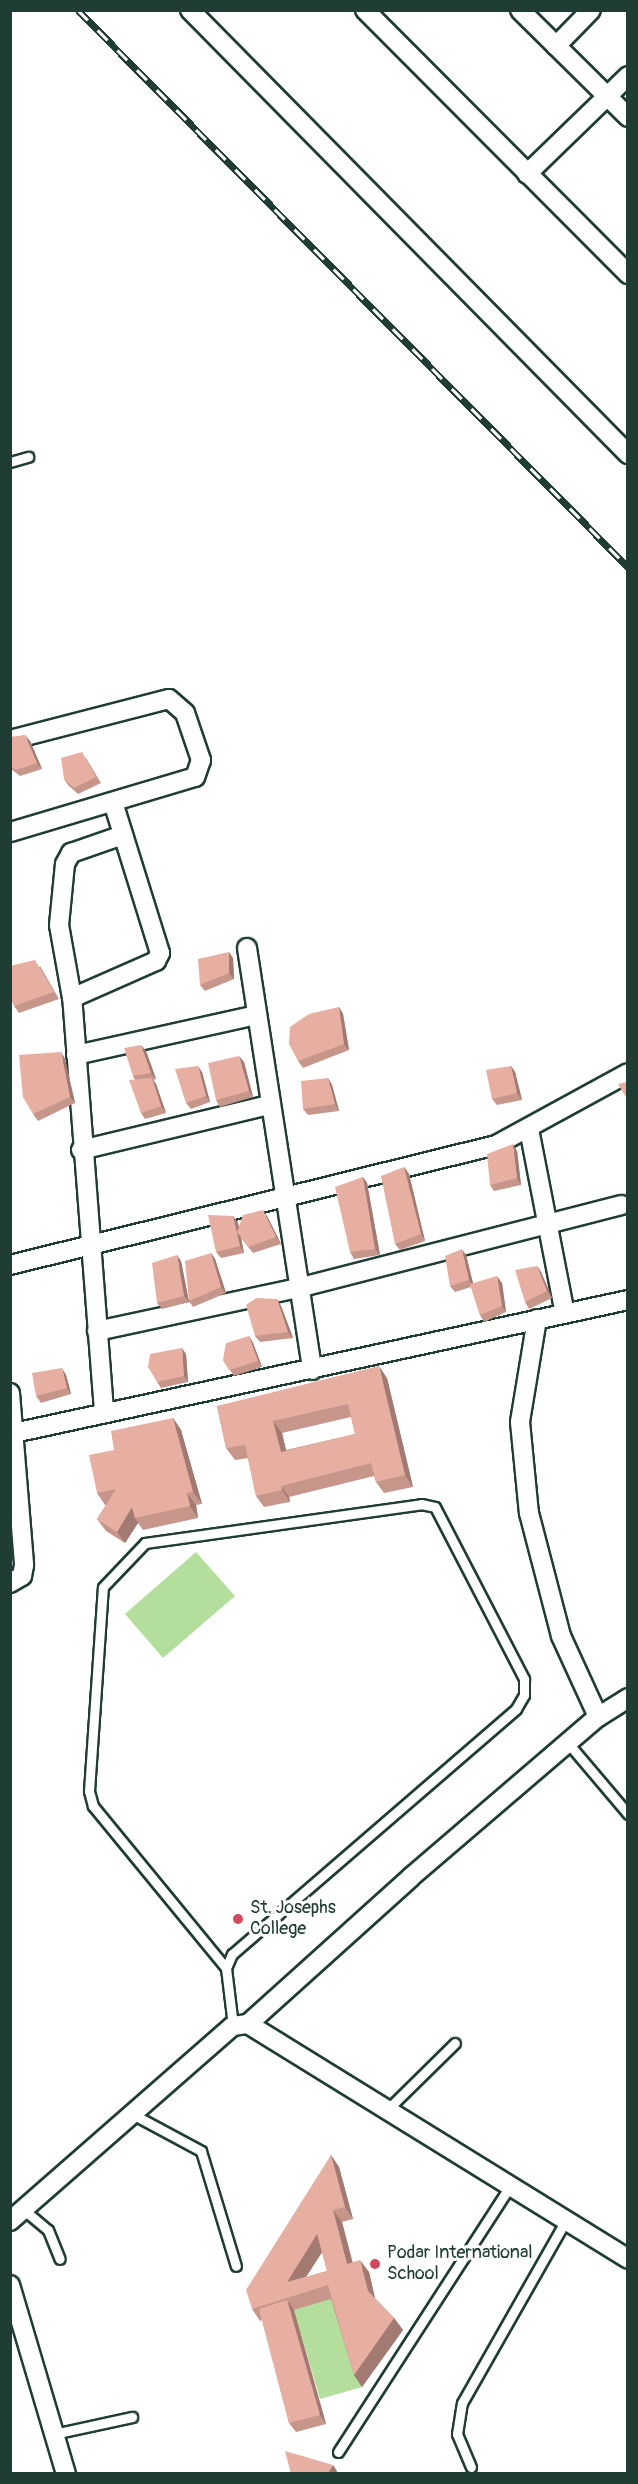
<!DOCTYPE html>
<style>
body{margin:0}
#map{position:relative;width:638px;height:2484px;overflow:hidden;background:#fff;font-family:Pangolin,sans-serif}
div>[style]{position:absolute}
.green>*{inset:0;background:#b3de9c}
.roads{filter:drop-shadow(2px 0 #1f3d34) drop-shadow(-2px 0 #1f3d34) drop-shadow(0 2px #1f3d34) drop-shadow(0 -2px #1f3d34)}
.service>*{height:9px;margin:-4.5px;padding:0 4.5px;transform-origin:4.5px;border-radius:4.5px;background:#fff}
.minor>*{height:18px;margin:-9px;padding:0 9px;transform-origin:9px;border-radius:9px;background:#fff}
.rail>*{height:7px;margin-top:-3.5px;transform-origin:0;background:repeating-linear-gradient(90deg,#fff 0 14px,#1f3d34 0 28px);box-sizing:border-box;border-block:2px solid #1f3d34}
.wall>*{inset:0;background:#c7968b}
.shaded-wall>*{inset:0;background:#a27a71}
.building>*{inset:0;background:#e7aea2}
.dots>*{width:16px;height:16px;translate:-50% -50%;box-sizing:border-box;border:3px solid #fff;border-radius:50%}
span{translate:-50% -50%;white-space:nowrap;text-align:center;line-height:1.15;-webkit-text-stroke:6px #fff;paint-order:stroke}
.poi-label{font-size:18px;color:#1f3d34}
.left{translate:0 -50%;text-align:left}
.frame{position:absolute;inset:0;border:12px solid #1f3d34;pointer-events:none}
</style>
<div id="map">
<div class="green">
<div style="clip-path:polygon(196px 1552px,235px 1596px,163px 1658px,125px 1614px)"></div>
<div style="clip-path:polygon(336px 2297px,362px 2387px,320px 2399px,294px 2310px)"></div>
</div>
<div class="roads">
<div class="service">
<div style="left:10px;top:462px;width:19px;rotate:-16deg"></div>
<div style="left:568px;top:1743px;width:93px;rotate:49.8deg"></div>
<div style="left:226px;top:1968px;width:210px;rotate:-129.4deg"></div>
<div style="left:93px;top:1806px;width:16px;rotate:-105deg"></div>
<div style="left:89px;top:1791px;width:204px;rotate:-86.1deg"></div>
<div style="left:103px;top:1587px;width:61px;rotate:-46.3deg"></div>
<div style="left:145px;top:1543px;width:279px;rotate:-8deg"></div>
<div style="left:421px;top:1504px;width:14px;rotate:12deg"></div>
<div style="left:435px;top:1507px;width:194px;rotate:62.6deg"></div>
<div style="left:524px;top:1679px;width:16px;rotate:90deg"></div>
<div style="left:524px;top:1695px;width:16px;rotate:120deg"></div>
<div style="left:516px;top:1709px;width:375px;rotate:139.2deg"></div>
<div style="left:232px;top:1954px;width:15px;rotate:113deg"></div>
<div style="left:226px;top:1968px;width:58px;rotate:83.1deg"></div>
<div style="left:390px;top:2107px;width:91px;rotate:-44.6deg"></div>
<div style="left:136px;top:2116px;width:74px;rotate:28.3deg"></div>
<div style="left:201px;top:2151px;width:120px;rotate:73.1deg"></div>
<div style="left:24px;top:2210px;width:31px;rotate:40deg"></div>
<div style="left:48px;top:2230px;width:31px;rotate:68deg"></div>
<div style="left:54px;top:2434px;width:80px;rotate:-12.3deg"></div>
<div style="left:338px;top:2452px;width:318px;rotate:-57.1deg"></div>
<div style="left:471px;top:2467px;width:36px;rotate:-113deg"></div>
<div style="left:457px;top:2434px;width:31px;rotate:-81deg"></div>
<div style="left:462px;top:2403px;width:210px;rotate:-60.4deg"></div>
</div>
<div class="minor">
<div style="left:190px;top:10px;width:624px;rotate:45.39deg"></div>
<div style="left:365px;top:10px;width:373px;rotate:45.1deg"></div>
<div style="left:520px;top:10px;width:152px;rotate:44.7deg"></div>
<div style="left:556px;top:46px;width:50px;rotate:-45.8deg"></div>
<div style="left:527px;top:174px;width:141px;rotate:-44.1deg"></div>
<div style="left:10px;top:740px;width:164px;rotate:-14.5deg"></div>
<div style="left:169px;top:699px;width:21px;rotate:41deg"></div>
<div style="left:185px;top:713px;width:50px;rotate:71.2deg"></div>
<div style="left:201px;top:760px;width:18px;rotate:109deg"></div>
<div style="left:195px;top:777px;width:193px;rotate:163.4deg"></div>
<div style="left:247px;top:948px;width:427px;rotate:81.2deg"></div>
<div style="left:72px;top:998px;width:92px;rotate:-23.8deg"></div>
<div style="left:156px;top:961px;width:9px;rotate:-63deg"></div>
<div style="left:160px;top:953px;width:158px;rotate:-107.3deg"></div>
<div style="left:76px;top:1055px;width:185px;rotate:-12.5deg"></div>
<div style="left:529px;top:1129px;width:188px;rotate:79deg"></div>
<div style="left:81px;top:1150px;width:193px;rotate:-13.5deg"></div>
<div style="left:10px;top:1265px;width:501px;rotate:-13.87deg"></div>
<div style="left:496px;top:1145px;width:150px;rotate:-28.6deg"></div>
<div style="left:537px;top:1319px;width:104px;rotate:99.4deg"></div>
<div style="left:520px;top:1422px;width:91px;rotate:84.4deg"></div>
<div style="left:529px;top:1513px;width:127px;rotate:75.4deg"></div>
<div style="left:561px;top:1636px;width:89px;rotate:65.4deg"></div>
<div style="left:97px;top:1331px;width:206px;rotate:-12.1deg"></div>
<div style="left:298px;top:1288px;width:334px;rotate:-14.4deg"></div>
<div style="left:10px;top:1393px;width:173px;rotate:85.3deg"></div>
<div style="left:24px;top:1565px;width:11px;rotate:100deg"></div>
<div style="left:22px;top:1576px;width:14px;rotate:150deg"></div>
<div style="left:104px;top:1411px;width:414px;rotate:-94.4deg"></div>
<div style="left:72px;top:998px;width:74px;rotate:-100.1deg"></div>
<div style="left:59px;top:925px;width:61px;rotate:-84.4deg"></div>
<div style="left:65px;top:864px;width:13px;rotate:-61deg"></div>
<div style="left:71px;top:853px;width:55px;rotate:-19.1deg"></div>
<div style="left:14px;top:1433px;width:628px;rotate:-12.22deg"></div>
<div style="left:248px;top:2024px;width:219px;rotate:-42deg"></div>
<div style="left:411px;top:1877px;width:246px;rotate:-40.6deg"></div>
<div style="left:598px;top:1717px;width:36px;rotate:-32deg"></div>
<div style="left:10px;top:2221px;width:296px;rotate:-41.2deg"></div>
<div style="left:233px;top:2026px;width:15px;rotate:-8deg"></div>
<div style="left:248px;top:2024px;width:447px;rotate:31.7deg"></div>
<div style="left:10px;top:2285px;width:197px;rotate:73.5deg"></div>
</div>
</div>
<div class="rail">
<div style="left:78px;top:10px;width:783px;rotate:45.36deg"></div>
</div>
<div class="wall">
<div style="clip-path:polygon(10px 737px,30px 741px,42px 769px,20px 776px,11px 769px,10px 768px)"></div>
<div style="clip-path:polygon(86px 758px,101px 783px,78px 794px,68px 785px,64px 779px)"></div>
<div style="clip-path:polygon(233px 958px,234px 979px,205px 991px,200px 985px)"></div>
<div style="clip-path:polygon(40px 966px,59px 999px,19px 1013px,14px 1006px)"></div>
<div style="clip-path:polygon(339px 1007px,343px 1014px,349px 1050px,303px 1068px,298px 1061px)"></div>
<div style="clip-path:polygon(146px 1051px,156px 1079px,153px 1080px,156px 1084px,166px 1113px,145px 1119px,141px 1113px,135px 1080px,133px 1076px)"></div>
<div style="clip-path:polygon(65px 1059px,75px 1103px,38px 1121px,33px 1114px)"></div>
<div style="clip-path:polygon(244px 1062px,253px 1097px,220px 1107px,216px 1100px)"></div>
<div style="clip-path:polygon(511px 1066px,515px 1072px,522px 1100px,497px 1105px,492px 1099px)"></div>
<div style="clip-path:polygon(202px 1072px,210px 1102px,191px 1109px,186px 1103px)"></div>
<div style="clip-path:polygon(328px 1078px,332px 1085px,339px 1111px,308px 1115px,303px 1109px)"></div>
<div style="clip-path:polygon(517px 1151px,521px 1185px,494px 1191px,490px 1185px)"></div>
<div style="clip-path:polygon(404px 1167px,409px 1174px,425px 1241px,400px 1250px,395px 1244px)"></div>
<div style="clip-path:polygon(363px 1177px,367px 1183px,380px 1255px,354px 1259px,350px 1252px)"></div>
<div style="clip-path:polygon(233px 1216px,238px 1223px,239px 1227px,267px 1216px,281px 1244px,253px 1253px,241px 1238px,244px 1253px,221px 1258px,216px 1252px)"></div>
<div style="clip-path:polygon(211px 1253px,215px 1259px,226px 1293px,193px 1307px,189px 1301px)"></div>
<div style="clip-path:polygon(466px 1255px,473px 1284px,502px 1283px,506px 1312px,484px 1322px,480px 1315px,471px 1287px,455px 1292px,450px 1286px)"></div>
<div style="clip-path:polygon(181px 1261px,189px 1302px,162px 1309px,157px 1303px)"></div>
<div style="clip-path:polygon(537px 1266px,541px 1272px,552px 1298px,529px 1309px,525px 1302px)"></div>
<div style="clip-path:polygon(277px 1299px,281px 1306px,293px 1338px,260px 1342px,255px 1336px)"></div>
<div style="clip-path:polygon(249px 1336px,253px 1343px,262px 1367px,234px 1376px,223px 1360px)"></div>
<div style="clip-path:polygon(186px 1354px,188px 1382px,161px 1388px,157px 1382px)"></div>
<div style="clip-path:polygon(66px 1375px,71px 1394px,41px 1403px,36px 1396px)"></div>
<div style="clip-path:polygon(evenodd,387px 1378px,413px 1487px,384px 1493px,376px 1482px,374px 1476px,289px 1497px,290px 1502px,264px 1507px,256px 1496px,248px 1458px,235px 1460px,226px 1448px,217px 1406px,387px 1378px,351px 1417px,355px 1434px,286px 1450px,282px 1433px,351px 1417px)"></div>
<div style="clip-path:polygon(173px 1418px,181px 1430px,202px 1504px,196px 1505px,198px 1518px,143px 1530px,138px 1523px,125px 1543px,106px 1531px,97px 1519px,106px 1505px,105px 1505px,97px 1493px,114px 1450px)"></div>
<div style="clip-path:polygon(evenodd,331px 2155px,339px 2167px,353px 2219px,342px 2222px,352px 2262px,369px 2272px,375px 2298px,394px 2318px,403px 2330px,362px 2387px,354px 2375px,331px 2299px,294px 2310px,326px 2424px,296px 2432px,289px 2423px,262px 2320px,260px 2321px,252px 2309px,331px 2155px,322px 2252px,327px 2271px,306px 2277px,322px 2252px)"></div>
</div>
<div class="shaded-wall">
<div style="clip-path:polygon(25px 735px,30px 741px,42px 769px,37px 763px)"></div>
<div style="clip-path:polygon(229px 952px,233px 958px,234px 979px,229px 973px)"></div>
<div style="clip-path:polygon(339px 1007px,343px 1014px,349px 1050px,344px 1044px)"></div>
<div style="clip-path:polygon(141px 1045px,146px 1051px,156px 1079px,151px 1073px)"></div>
<div style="clip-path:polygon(61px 1052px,65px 1059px,75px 1103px,70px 1097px)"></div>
<div style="clip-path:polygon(239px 1056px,244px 1062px,253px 1097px,249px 1091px)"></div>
<div style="clip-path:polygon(198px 1066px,202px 1072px,210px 1102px,206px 1096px)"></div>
<div style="clip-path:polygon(511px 1066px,515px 1072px,522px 1100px,517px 1093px)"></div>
<div style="clip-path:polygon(152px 1078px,156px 1084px,166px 1113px,161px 1106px)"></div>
<div style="clip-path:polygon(328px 1078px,332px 1085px,339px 1111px,335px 1104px)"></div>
<div style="clip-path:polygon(513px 1144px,517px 1151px,521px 1185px,517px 1178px)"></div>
<div style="clip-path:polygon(404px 1167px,409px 1174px,425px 1241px,421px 1234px)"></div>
<div style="clip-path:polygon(363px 1177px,367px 1183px,380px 1255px,375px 1249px)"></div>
<div style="clip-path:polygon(263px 1210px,267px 1216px,281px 1244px,276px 1237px)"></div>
<div style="clip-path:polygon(233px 1216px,238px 1223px,244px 1253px,240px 1246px)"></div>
<div style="clip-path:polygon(462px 1249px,466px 1255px,474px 1287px,469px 1280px)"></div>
<div style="clip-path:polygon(211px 1253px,215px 1259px,226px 1293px,221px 1287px)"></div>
<div style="clip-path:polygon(177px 1255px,181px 1261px,189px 1302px,184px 1296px)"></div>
<div style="clip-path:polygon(537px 1266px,541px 1272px,552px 1298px,547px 1291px)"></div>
<div style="clip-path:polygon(497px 1276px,502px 1283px,506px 1312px,502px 1306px)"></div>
<div style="clip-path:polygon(277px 1299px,281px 1306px,293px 1338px,288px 1332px)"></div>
<div style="clip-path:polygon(249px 1336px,253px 1343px,262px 1367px,258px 1361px)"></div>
<div style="clip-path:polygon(182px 1348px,186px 1354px,188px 1382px,184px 1376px)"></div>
<div style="clip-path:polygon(379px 1366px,387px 1378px,413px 1487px,405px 1475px)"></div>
<div style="clip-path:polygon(62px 1368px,66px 1375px,71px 1394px,67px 1388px)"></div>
<div style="clip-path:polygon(173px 1418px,181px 1430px,202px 1504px,193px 1492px)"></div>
<div style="clip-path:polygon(273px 1421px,282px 1433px,289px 1463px,281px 1452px)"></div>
<div style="clip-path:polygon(281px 1486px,289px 1497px,290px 1502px,282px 1490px)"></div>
<div style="clip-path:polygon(187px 1493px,196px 1505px,198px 1518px,190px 1506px)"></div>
<div style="clip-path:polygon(132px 1507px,135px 1518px,138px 1523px,125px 1543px,117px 1532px)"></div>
<div style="clip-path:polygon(331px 2155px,339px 2167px,353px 2219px,345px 2207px)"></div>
<div style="clip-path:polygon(333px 2210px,342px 2222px,356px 2275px,347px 2264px)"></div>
<div style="clip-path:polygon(317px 2234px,326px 2246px,295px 2294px,287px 2282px)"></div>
<div style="clip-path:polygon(360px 2260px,369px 2272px,376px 2303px,368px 2291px)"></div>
<div style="clip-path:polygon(287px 2300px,294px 2310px,326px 2424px,320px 2415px)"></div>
<div style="clip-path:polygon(394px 2318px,403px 2330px,362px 2387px,354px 2375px)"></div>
<div style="clip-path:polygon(333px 2465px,337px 2471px,336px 2474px,327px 2474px)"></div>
</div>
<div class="building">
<div style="clip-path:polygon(25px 735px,37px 763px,16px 770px,10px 766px,10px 737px)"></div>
<div style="clip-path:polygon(82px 752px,96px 777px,74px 788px,64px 779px,61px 758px)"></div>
<div style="clip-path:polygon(229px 952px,229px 973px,200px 985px,198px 959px)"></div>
<div style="clip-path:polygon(35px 960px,54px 992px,14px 1006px,10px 998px,10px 966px)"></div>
<div style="clip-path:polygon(339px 1007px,344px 1044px,298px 1061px,289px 1044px,290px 1027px,309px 1014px)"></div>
<div style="clip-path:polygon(141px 1045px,151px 1073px,133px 1076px,124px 1048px)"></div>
<div style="clip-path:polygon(61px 1052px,70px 1097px,33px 1114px,23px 1097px,19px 1055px)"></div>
<div style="clip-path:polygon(239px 1056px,249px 1091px,216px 1100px,208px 1063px)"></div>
<div style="clip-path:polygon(198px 1066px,206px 1096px,186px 1103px,175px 1069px)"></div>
<div style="clip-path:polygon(511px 1066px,517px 1093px,492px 1099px,486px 1070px)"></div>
<div style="clip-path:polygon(152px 1078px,161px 1106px,141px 1113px,129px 1080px)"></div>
<div style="clip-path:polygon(328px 1078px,335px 1104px,303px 1109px,301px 1081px)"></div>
<div style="clip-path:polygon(627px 1082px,627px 1099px,618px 1084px)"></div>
<div style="clip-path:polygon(513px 1144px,517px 1178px,490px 1185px,487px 1154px)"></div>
<div style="clip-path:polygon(404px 1167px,421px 1234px,395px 1244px,381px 1176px)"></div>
<div style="clip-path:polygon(363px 1177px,375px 1249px,350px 1252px,335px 1187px)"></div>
<div style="clip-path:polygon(263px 1210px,276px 1237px,248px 1247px,237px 1232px,243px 1215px)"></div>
<div style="clip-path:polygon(208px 1215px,233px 1216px,240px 1246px,216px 1252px)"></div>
<div style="clip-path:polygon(462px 1249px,469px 1280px,450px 1286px,445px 1256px)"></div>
<div style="clip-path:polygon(211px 1253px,221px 1287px,189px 1301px,185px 1261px)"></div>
<div style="clip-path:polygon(177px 1255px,184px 1296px,157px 1303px,152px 1263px)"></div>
<div style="clip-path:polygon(537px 1266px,547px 1291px,525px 1302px,515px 1270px)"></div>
<div style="clip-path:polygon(497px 1276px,502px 1306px,480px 1315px,470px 1284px)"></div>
<div style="clip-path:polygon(256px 1298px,277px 1299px,288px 1332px,255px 1336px,246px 1305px)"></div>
<div style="clip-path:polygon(249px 1336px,258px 1361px,229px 1370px,223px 1360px,226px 1343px)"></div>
<div style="clip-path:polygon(182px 1348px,184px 1376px,157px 1382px,148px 1367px,150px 1354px)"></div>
<div style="clip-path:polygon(evenodd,379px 1366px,405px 1475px,376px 1482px,371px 1463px,281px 1486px,282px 1490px,256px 1496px,245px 1445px,226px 1448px,217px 1406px,379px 1366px,348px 1404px,355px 1434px,281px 1452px,273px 1421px,348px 1404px)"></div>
<div style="clip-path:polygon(62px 1368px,67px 1388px,36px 1396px,32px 1373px)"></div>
<div style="clip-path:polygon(173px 1418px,193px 1492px,187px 1493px,190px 1506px,135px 1518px,132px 1507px,117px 1532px,97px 1519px,116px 1489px,97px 1493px,89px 1455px,114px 1450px,111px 1431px)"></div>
<div style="clip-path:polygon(evenodd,331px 2155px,345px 2207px,333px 2210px,347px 2264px,360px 2260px,368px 2291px,394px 2318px,354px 2375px,328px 2285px,252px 2309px,246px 2290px,331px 2155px,317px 2234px,327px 2271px,287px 2282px,317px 2234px)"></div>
<div style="clip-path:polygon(287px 2300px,320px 2415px,289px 2423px,259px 2309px)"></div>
<div style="clip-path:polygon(285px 2451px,333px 2465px,327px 2474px,291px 2474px)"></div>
</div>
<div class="dots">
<div style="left:238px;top:1919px;background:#d1495b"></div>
<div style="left:375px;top:2264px;background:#d1495b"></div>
</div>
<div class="poi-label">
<span class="left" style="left:250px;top:1919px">St. Josephs<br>College</span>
<span class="left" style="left:387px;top:2264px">Podar International<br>School</span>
</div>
<div class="frame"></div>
</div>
